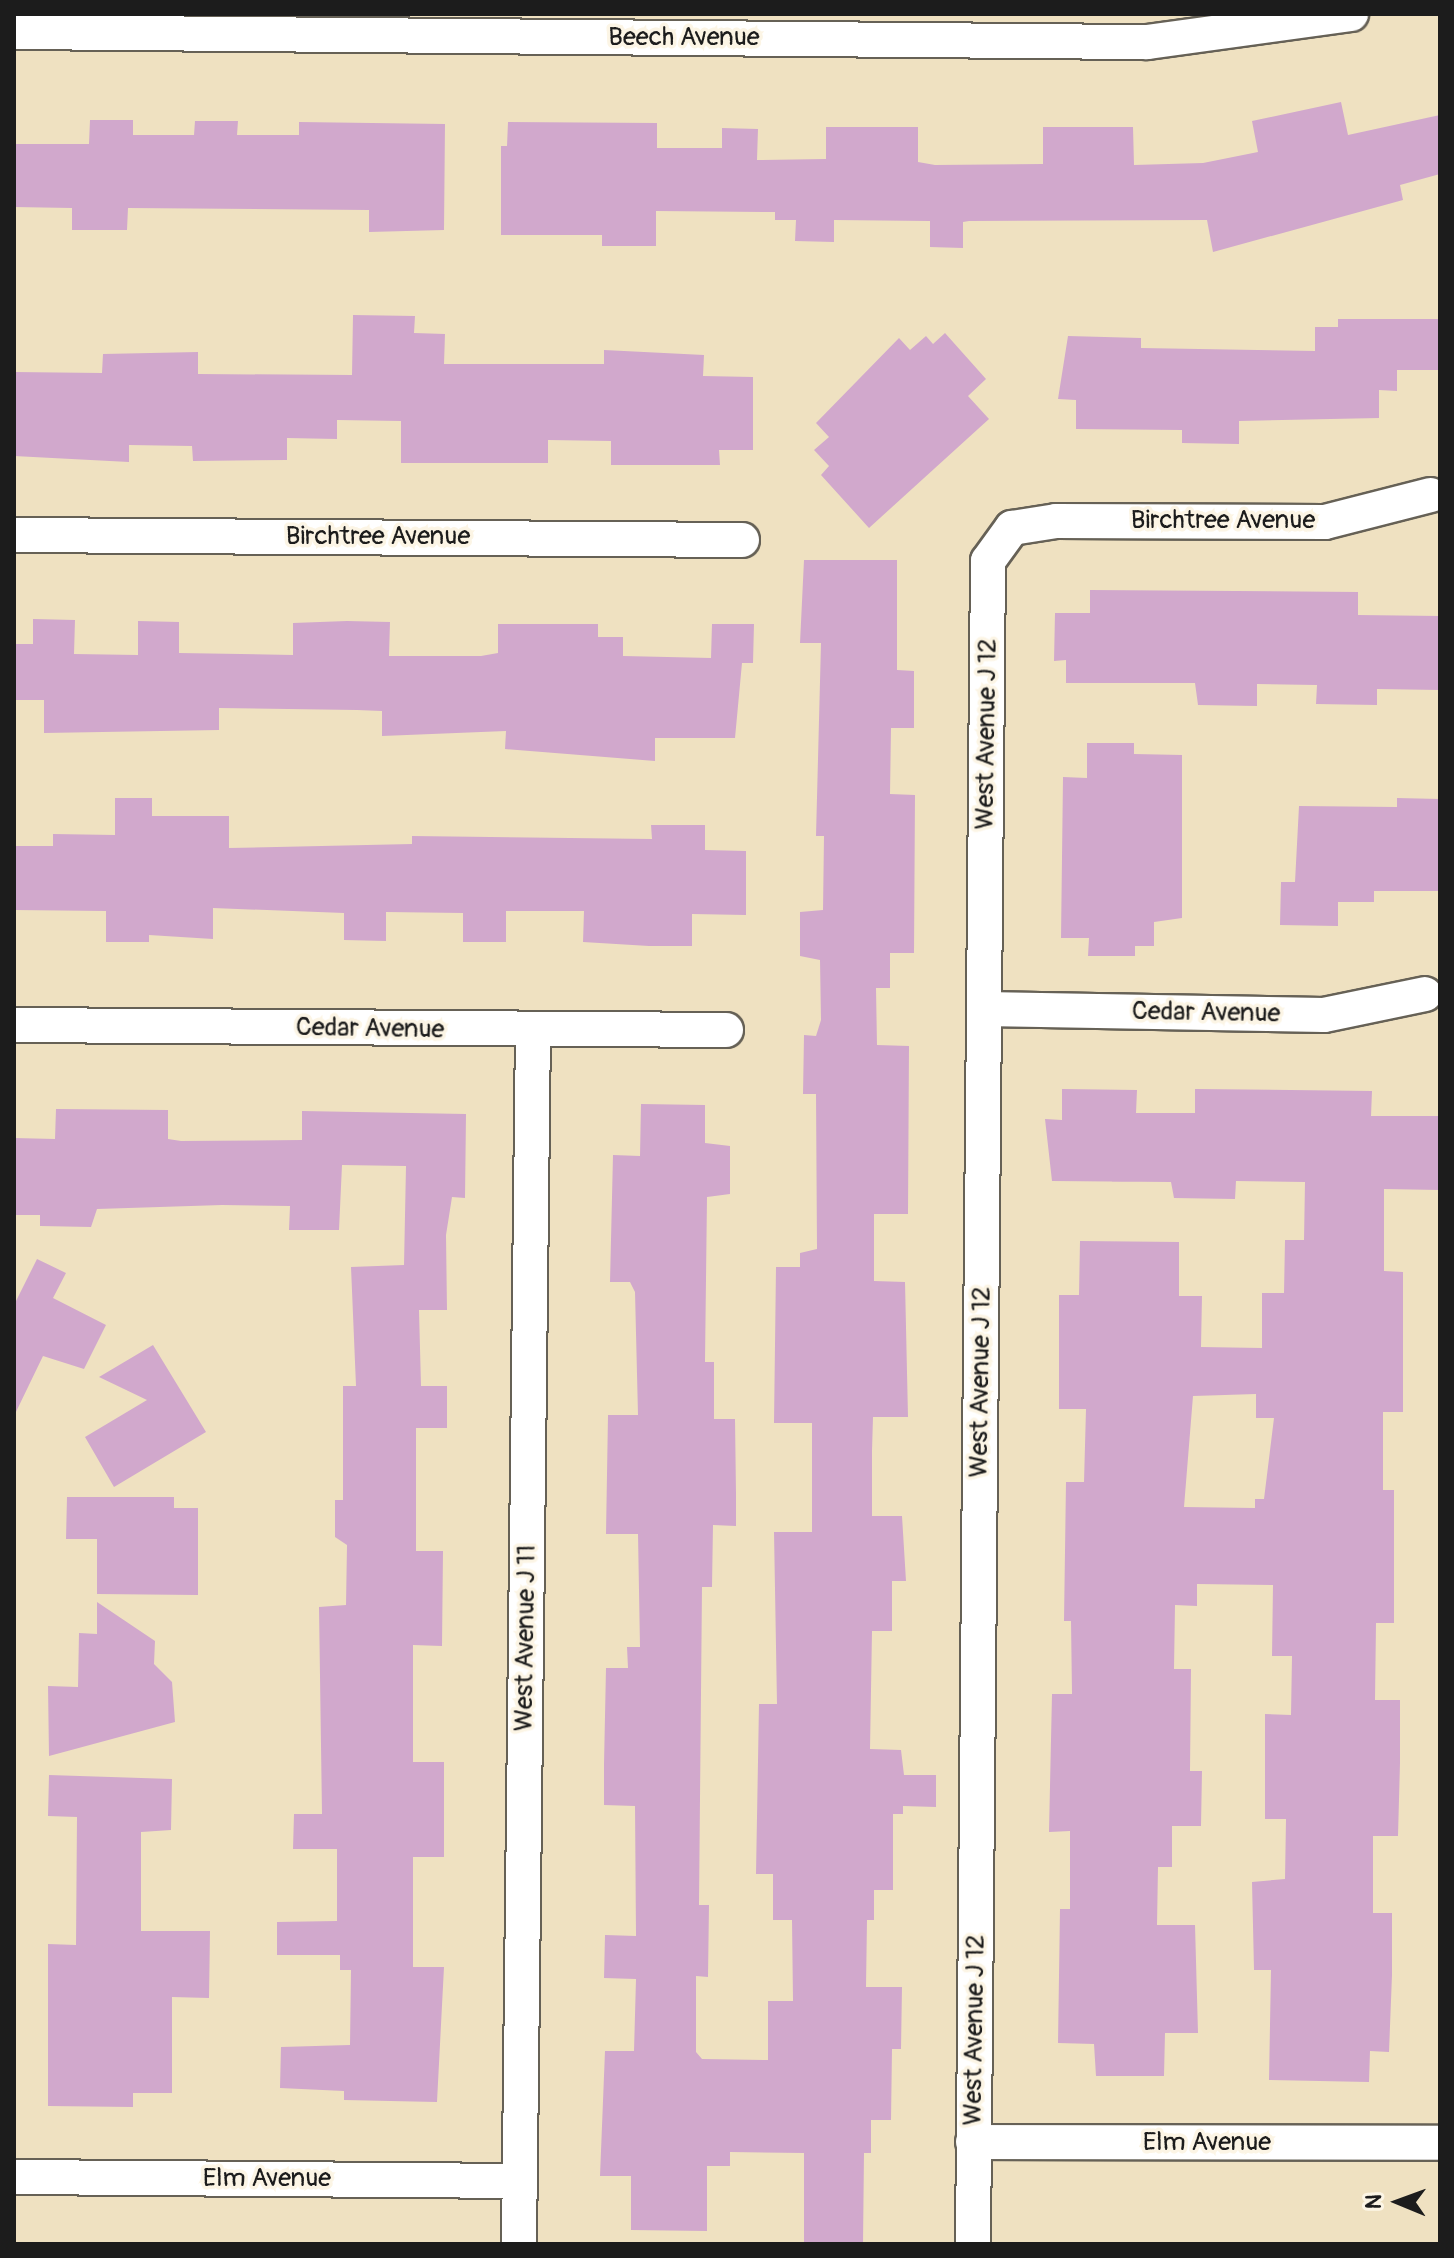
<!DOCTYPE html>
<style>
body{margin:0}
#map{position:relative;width:1454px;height:2258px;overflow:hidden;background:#efe1c1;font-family:Pangolin,sans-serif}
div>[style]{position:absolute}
.building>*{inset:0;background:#d1a8cc}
.roads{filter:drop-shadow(2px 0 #666156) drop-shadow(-2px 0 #666156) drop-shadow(0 2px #666156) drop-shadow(0 -2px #666156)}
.minor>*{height:34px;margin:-17px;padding:0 17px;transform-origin:17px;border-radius:17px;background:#fff}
span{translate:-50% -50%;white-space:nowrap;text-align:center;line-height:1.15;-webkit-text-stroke:7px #fcf5e5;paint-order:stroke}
.street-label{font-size:26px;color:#1c1c1c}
.frame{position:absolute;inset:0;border:16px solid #1c1c1c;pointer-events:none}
.north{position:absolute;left:1358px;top:2162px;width:80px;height:80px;-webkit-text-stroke:6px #fcf5e5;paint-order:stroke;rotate:271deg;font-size:22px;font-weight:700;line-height:32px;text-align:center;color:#1c1c1c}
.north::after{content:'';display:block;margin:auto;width:28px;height:36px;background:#1c1c1c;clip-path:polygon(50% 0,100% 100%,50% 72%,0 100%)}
</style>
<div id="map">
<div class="building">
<div style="clip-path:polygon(1341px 102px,1348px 135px,1440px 115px,1440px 174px,1400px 185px,1403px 200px,1213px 252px,1207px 220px,969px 221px,963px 222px,963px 248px,930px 247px,930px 221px,834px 220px,834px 242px,795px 241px,796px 220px,775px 220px,775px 212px,656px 211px,656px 246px,602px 246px,602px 235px,501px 235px,501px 146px,507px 146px,508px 122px,657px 123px,657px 148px,722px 148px,722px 128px,758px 129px,757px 160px,826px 159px,826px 127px,918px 127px,918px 162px,935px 165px,1043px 164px,1043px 127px,1133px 127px,1134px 165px,1203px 163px,1258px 152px,1252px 121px)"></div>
<div style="clip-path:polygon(90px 120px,133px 120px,133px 135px,194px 135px,195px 121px,238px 121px,237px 135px,299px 135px,299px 122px,445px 124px,444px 230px,369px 232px,369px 210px,128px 208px,127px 230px,72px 230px,72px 208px,14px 207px,14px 144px,89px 144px)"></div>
<div style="clip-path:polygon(353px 315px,415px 316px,414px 333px,445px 334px,444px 364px,604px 364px,604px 350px,704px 355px,703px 376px,753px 377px,753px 450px,719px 450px,720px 465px,611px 465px,611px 441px,548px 440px,548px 463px,401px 463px,401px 421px,337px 420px,337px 439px,287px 438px,287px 460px,193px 461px,192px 446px,129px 445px,129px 462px,14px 456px,14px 372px,102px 373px,103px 354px,198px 352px,198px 374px,352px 375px)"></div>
<div style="clip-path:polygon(1338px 319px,1440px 319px,1440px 370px,1397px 370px,1397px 391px,1379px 390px,1379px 418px,1239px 421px,1239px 444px,1182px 443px,1182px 430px,1076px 429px,1076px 400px,1058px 399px,1068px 336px,1141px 338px,1141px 348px,1315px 351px,1315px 327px,1338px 327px)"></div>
<div style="clip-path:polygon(945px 333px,986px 379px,968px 396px,989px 419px,869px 528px,821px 475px,829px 466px,814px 450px,829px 437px,816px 423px,899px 338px,910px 350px,926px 336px,933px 344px)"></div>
<div style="clip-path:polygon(804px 560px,897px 560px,897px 670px,914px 671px,914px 728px,891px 728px,890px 794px,915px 795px,914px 953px,890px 953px,890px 988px,876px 988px,877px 1045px,909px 1046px,908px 1214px,874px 1214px,874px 1281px,905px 1282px,908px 1417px,873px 1417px,872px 1451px,872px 1516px,902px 1516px,906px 1581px,892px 1581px,892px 1631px,872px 1631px,870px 1749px,901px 1750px,904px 1775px,936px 1775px,936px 1807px,903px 1806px,903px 1814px,893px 1814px,893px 1890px,874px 1890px,874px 1920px,867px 1920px,866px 1987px,902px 1987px,901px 2049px,892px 2049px,891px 2120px,871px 2120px,871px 2153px,864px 2153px,863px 2244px,804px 2244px,804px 2153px,730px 2152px,730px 2166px,707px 2166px,707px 2231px,631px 2230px,631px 2176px,600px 2176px,605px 2051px,634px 2051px,636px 1979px,604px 1978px,605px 1935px,636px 1936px,635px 1806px,604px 1805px,604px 1764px,606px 1668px,628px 1668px,627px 1647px,640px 1647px,638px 1534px,606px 1534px,608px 1415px,638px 1415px,635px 1292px,630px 1282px,610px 1282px,613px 1155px,640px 1156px,641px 1104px,705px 1105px,705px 1143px,730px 1146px,730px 1194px,707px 1197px,705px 1362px,714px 1362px,714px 1419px,735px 1419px,736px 1494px,736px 1526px,713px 1525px,712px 1587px,702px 1587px,699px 1905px,709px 1905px,708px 1977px,696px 1976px,696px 2052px,702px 2059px,768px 2060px,768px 2001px,793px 2001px,792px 1920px,773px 1920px,773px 1874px,756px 1874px,759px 1704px,777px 1704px,774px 1532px,812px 1532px,812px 1423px,774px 1423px,776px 1267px,800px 1267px,800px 1253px,817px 1249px,816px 1094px,803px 1094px,804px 1035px,816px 1036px,821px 1020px,820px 960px,800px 956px,800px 912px,823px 910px,824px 836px,816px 836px,821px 643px,800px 643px)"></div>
<div style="clip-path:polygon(1090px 590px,1358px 592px,1358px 615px,1440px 616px,1440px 690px,1377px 689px,1377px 705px,1316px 704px,1317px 685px,1257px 684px,1257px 706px,1198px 705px,1195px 683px,1066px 683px,1066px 660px,1054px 661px,1055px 613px,1090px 613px)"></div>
<div style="clip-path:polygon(33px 619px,75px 620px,74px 654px,138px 655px,138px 621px,179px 622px,179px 653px,293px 655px,293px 623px,347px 621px,390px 622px,389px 656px,481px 656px,498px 653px,498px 624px,598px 624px,598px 637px,623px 637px,623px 656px,711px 658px,712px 624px,754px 624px,753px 663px,742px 663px,735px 738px,655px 738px,655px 761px,505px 749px,506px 731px,382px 736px,382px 711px,357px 710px,219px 708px,219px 730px,44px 733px,44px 700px,14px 700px,14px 644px,33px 644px)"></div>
<div style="clip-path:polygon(1087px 743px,1134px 743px,1134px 754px,1182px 755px,1182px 918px,1154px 922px,1154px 946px,1135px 946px,1135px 956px,1088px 956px,1089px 938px,1061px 938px,1063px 777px,1087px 778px)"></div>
<div style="clip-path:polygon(115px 798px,152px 798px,152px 816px,229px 816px,229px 848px,412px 844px,412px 836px,652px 839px,651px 825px,705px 825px,705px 850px,746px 851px,746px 915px,692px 914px,692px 946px,649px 946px,583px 942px,584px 911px,506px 911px,506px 942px,463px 942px,463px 913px,386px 912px,386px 941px,344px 940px,344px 913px,213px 908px,213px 939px,149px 935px,149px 942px,106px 942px,106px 911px,14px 910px,14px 846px,53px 846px,53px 834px,115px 835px)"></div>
<div style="clip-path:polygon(1397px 798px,1440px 799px,1440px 891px,1374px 891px,1374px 902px,1338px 902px,1338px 926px,1280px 925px,1281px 882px,1295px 882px,1299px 806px,1397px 807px)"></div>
<div style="clip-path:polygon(evenodd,1062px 1089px,1137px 1090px,1136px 1113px,1195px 1113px,1195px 1089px,1372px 1091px,1371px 1116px,1440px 1116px,1440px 1190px,1384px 1189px,1384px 1271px,1403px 1272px,1403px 1412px,1383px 1412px,1383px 1490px,1394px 1490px,1394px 1623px,1376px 1623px,1375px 1700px,1400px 1700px,1400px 1763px,1398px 1836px,1373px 1836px,1373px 1913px,1392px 1913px,1392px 1975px,1389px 2052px,1370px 2051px,1369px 2082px,1269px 2080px,1271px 1970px,1254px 1970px,1252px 1882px,1285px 1879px,1286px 1819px,1265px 1819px,1265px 1714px,1291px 1715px,1292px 1656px,1272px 1656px,1273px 1585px,1197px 1584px,1197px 1606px,1175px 1605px,1174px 1669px,1191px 1669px,1190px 1771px,1202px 1771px,1201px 1826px,1172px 1826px,1172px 1867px,1158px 1867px,1157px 1925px,1195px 1925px,1198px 2033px,1165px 2033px,1164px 2076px,1096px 2076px,1094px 2044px,1058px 2043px,1060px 1909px,1070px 1909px,1070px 1831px,1049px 1832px,1052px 1694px,1072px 1694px,1071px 1621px,1064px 1621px,1066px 1482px,1084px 1482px,1086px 1409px,1059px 1409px,1059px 1295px,1079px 1295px,1080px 1241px,1179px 1242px,1179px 1296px,1202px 1296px,1201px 1347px,1262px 1348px,1262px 1293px,1284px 1293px,1285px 1240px,1304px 1240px,1305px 1182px,1236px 1181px,1235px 1199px,1174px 1198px,1171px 1182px,1052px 1181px,1045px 1119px,1062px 1120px,1062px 1089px,1256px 1394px,1256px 1418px,1274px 1418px,1264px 1499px,1255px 1499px,1255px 1508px,1184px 1507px,1193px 1396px,1256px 1394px)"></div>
<div style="clip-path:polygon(56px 1109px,168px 1110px,168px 1139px,181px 1141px,302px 1140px,302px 1111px,466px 1114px,465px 1198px,452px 1197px,446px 1235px,447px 1310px,419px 1310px,421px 1386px,447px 1386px,447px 1428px,416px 1428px,416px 1551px,443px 1551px,442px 1646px,413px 1645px,413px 1762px,444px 1762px,444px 1857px,413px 1857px,413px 1967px,444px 1967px,437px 2102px,344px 2100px,344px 2091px,280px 2088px,281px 2047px,350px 2045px,351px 1970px,340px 1970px,340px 1955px,277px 1955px,277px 1922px,337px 1921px,337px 1849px,293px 1849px,294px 1814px,322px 1814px,319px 1607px,346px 1605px,347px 1545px,335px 1537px,335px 1500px,343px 1500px,343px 1386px,356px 1386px,351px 1267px,404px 1265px,406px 1166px,342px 1165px,339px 1230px,289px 1230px,290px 1206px,222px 1205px,97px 1209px,91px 1227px,40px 1226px,40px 1215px,14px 1215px,14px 1138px,55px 1139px)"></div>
<div style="clip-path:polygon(37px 1259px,66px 1273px,53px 1298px,106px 1325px,84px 1369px,43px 1356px,14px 1416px,14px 1305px)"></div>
<div style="clip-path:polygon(153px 1345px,206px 1432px,114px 1487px,85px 1437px,147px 1400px,99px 1377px)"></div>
<div style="clip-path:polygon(67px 1497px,174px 1497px,174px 1508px,198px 1508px,198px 1595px,97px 1594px,97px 1539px,66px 1539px)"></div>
<div style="clip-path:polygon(97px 1602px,155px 1641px,154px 1664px,172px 1682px,175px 1722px,49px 1756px,48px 1686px,78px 1687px,79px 1633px,97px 1634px)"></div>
<div style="clip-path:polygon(49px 1775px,172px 1779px,171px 1830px,141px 1832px,141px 1931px,210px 1931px,209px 1998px,172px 1997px,172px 2093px,133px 2093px,133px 2107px,48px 2106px,48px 1944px,76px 1945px,77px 1817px,48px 1816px)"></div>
</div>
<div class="roads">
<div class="minor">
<div style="left:14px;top:32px;width:1133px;rotate:0.51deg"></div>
<div style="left:1147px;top:42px;width:206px;rotate:-7.8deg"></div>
<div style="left:14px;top:535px;width:728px;rotate:0.39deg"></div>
<div style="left:984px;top:1009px;width:340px;rotate:1deg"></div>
<div style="left:1324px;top:1015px;width:103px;rotate:-11.7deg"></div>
<div style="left:14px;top:1025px;width:712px;rotate:0.4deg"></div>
<div style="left:973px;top:2142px;width:467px;rotate:0.1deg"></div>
<div style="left:14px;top:2177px;width:505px;rotate:0.45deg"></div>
<div style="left:519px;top:2244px;width:1213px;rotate:-89.34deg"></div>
<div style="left:973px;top:2244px;width:1683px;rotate:-89.49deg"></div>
<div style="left:988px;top:561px;width:41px;rotate:-54deg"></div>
<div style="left:1012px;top:528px;width:45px;rotate:-9deg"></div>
<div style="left:1056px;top:521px;width:269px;rotate:0.2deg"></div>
<div style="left:1325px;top:522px;width:109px;rotate:-14.3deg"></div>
</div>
</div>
<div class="street-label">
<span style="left:684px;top:38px">Beech Avenue</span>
<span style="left:1223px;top:521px">Birchtree Avenue</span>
<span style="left:378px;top:537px">Birchtree Avenue</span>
<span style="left:987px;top:734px;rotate:-89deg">West Avenue J 12</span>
<span style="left:1206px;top:1013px;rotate:1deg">Cedar Avenue</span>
<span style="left:370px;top:1029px;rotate:1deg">Cedar Avenue</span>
<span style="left:981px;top:1382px;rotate:-89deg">West Avenue J 12</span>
<span style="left:526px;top:1638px;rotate:-89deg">West Avenue J 11</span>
<span style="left:975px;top:2030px;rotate:-89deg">West Avenue J 12</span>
<span style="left:1207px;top:2143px">Elm Avenue</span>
<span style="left:267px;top:2179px">Elm Avenue</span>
</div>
<div class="frame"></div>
<div class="north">N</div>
</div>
